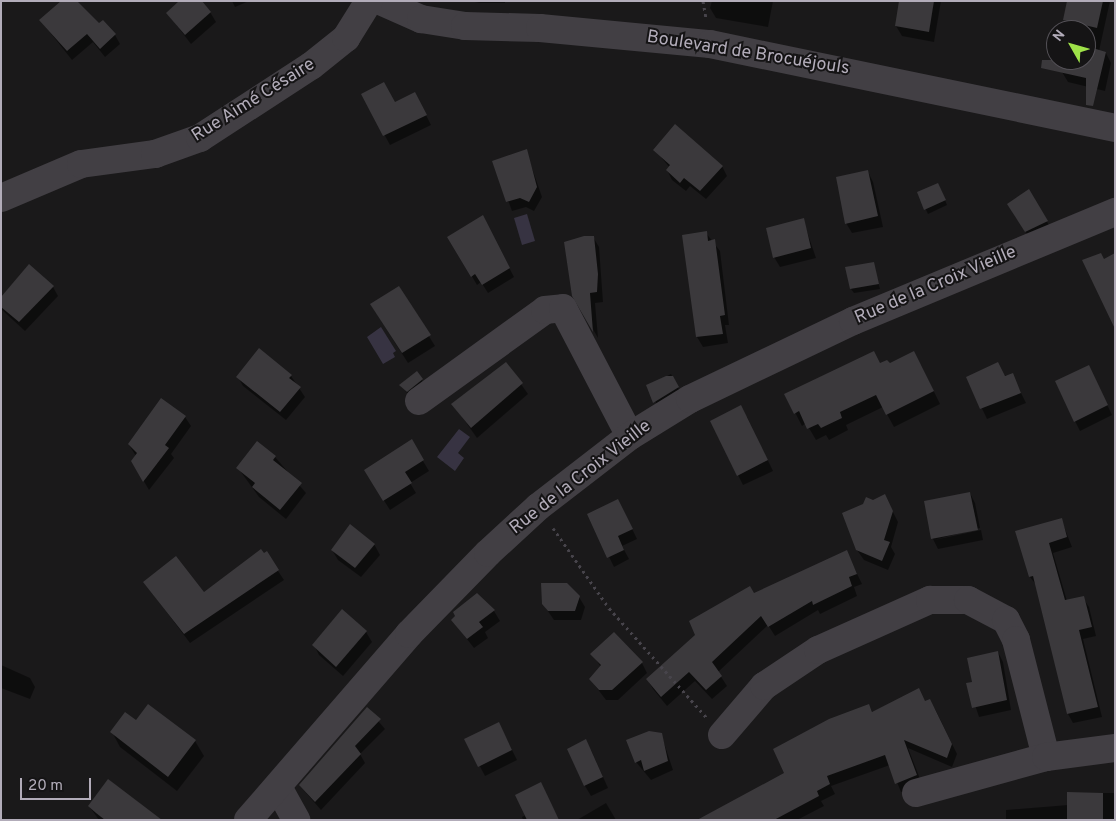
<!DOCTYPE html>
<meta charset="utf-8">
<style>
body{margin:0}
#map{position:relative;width:1116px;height:821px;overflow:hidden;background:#1a191a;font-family:Overpass,sans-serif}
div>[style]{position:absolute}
.water>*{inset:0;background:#373342}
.shadow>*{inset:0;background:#0007}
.building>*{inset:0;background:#3b393c}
.path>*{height:3px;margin-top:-1.5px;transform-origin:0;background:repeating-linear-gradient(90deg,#47444b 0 2.5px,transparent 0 6.5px)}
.minor>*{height:28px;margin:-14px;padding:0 14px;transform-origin:14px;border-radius:14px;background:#423f44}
span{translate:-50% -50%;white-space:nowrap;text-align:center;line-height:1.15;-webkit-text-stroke:4px #151415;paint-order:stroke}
.street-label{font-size:18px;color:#b2acb9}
.frame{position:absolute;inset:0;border:2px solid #b2acb9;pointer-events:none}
.north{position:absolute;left:1046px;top:20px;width:50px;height:50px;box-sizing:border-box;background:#151415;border:1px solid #545157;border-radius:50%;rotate:308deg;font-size:14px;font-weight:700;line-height:20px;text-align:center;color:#b2acb9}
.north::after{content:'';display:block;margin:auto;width:18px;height:22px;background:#9fe249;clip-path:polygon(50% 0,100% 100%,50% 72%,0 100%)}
.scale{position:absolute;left:20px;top:778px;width:71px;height:22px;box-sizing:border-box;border:2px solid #b2acb9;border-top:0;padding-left:6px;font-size:15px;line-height:18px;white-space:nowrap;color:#b2acb9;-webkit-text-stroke:4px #151415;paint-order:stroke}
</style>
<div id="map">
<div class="water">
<div style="clip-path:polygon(527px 214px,535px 241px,522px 245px,514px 218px)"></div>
<div style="clip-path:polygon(381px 327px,396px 351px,393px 353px,395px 357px,383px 364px,367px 337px)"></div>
<div style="clip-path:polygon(459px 429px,470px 437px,458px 453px,464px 458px,455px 471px,437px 457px)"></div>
</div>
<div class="shadow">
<div style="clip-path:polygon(232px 1px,249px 1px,235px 7px)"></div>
<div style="clip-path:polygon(470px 1px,505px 1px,505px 3px,480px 3px)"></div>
<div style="clip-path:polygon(712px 1px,773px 1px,768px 27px,716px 18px,710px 8px)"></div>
<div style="clip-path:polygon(900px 1px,941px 1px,934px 42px,902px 36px,896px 26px)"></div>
<div style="clip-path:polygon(1068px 1px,1110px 1px,1099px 51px,1106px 53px,1111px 63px,1105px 91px,1068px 82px,1062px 72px,1065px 60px,1086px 60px,1086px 30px,1070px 30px,1065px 20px)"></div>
<div style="clip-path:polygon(210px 12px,216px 22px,191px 44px,168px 14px)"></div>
<div style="clip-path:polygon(41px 21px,99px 25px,115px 35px,120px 44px,105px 57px,93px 42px,72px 60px)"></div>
<div style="clip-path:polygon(363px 95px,395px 103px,420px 103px,431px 125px,390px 145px)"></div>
<div style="clip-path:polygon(655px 150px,722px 166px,727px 176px,706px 199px,690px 186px,686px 191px,672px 180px,667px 170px,670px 168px)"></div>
<div style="clip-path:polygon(526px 151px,542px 197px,534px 211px,526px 207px,512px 211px,494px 162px)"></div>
<div style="clip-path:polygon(868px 172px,873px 182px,883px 227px,852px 233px,846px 223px)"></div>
<div style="clip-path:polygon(941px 190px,947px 205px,928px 214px,918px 193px)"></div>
<div style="clip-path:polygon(1029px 191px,1053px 232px,1032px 242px,1014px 214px)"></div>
<div style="clip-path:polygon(803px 220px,816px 258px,780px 267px,774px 257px)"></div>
<div style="clip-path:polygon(487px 225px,514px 277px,488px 293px,481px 282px,477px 285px,449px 237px)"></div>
<div style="clip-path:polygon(706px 233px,720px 251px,729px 325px,725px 325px,728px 343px,703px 347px,697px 337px,683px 236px)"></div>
<div style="clip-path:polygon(593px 237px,599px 247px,603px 302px,595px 303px,598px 338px,574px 296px)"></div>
<div style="clip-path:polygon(873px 263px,880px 289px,854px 293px,851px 289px)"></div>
<div style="clip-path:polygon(53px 287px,58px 296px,25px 331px,1px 309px,1px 299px)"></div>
<div style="clip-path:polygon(399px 288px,435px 346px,408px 363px,371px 305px)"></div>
<div style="clip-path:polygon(260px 350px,291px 376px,305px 397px,286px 420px,243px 386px,238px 377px)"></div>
<div style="clip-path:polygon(506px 363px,528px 394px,477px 438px,453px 404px)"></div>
<div style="clip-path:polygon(880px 364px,921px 365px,940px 404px,894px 427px,883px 407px,846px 425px,848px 430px,829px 440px,826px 435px,816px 440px,806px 423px,802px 426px,786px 395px)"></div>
<div style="clip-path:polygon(671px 374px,683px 397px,660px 411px,648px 386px)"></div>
<div style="clip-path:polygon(1012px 375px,1026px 403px,987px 419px,967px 377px)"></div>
<div style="clip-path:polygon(1094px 377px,1112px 415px,1080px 431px,1075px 421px)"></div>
<div style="clip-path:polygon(422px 380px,424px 384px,410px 396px,401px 386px)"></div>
<div style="clip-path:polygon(185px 417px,191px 426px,171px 454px,174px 458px,149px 490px,132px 461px,136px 456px,129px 445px)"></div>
<div style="clip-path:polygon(747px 417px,773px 471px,743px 485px,738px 475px)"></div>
<div style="clip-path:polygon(411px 441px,429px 471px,410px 483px,416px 493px,390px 510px,371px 480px)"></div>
<div style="clip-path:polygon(258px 443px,275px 457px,306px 493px,286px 519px,259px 497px,238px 468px)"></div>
<div style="clip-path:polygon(970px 493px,975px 503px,980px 528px,934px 540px,981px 530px,983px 540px,938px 549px,933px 539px,926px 502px)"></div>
<div style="clip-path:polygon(885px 496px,898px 522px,891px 547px,895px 554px,888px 570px,864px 560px,857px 550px,874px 501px)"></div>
<div style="clip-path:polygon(623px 510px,637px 539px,622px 546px,629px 559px,614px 567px,588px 514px)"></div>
<div style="clip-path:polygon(1061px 519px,1072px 547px,1053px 553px,1067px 601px,1083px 598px,1089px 607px,1096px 636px,1083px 639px,1102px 717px,1073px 723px,1068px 714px,1037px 586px,1030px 577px)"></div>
<div style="clip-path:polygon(374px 544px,380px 555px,361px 577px,338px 560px,332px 550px)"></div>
<div style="clip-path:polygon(846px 551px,862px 584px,854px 587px,857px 596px,820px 614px,818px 610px,775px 636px,768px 625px,718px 672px,727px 686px,712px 699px,695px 681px,667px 706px,653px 689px,647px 679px,753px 595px)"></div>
<div style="clip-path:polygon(266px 553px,284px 580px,190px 643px,144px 582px,203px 594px)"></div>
<div style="clip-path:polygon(579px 597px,585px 607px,581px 620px,554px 620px,543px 604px)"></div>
<div style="clip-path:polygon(494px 611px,500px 621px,485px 632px,488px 638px,474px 648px,452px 620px)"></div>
<div style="clip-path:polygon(366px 632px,372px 642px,343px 676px,319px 655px,314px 645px)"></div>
<div style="clip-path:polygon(998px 652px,1003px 662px,1011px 710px,979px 717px,968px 684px,974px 683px)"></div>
<div style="clip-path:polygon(592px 654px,642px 663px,647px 673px,618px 700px,606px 700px,590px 679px,601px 667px)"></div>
<div style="clip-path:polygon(1px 665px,30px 678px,35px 687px,30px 699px,1px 688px)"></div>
<div style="clip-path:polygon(925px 702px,935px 709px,957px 754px,952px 767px,908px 748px,922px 784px,901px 792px,890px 765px,831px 786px,835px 794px,821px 801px,824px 806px,797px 820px,728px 820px,869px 705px,873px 713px)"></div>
<div style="clip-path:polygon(367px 708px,385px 729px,360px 754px,365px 763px,321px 810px,300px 786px)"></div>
<div style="clip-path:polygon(499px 724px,517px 760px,485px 776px,466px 740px)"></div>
<div style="clip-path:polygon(112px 732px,195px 741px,204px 756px,177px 791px,120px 747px)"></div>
<div style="clip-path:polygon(661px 734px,673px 770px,651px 780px,636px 762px)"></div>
<div style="clip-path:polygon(591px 750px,608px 788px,591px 796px,585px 786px)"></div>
<div style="clip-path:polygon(1068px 793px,1115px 793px,1115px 820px,1001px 820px,1006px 819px,1006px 810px,1068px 805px)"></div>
<div style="clip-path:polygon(606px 803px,616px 820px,577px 820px)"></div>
<div style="clip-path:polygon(89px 806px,160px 820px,99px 820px)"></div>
<div style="clip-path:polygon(526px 815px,559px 820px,523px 820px,522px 817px)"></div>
</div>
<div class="building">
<div style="clip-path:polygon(61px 1px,77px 1px,99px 23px,103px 20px,116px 34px,100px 49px,87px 34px,67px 51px,39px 20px)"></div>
<div style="clip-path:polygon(179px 1px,202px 1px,211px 12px,185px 35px,166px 13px)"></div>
<div style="clip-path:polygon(899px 1px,934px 1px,929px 32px,895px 26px)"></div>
<div style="clip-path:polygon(1067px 1px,1103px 1px,1097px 28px,1063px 20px)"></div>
<div style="clip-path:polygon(1086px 46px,1106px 52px,1093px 106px,1086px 105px,1086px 78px,1041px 68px,1042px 60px,1086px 60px)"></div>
<div style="clip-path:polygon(384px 82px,395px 102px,415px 92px,427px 115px,383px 136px,361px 94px)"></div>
<div style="clip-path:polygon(675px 124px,723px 166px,700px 191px,684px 178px,680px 183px,666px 170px,670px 165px,653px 150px)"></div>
<div style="clip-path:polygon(527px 149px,537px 187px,529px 202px,520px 198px,506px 202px,492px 161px)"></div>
<div style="clip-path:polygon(868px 170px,878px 216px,845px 224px,836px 177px)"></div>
<div style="clip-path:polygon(938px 183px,946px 200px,924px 210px,917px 192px)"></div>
<div style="clip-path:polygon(1029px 189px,1048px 221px,1025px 232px,1007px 204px)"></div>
<div style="clip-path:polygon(483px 215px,510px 268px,482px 285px,475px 274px,471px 277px,447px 237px)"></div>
<div style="clip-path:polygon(804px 218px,811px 248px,773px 258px,766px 228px)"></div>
<div style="clip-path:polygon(707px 231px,708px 241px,715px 239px,725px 315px,720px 316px,723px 334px,696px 337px,682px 235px)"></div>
<div style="clip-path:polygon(584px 236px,594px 236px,598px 274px,597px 292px,590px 293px,593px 332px,572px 296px,564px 242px)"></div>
<div style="clip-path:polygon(1101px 253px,1104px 259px,1115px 253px,1115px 329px,1082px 260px)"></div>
<div style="clip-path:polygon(874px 262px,879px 284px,850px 289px,845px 267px)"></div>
<div style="clip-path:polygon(29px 264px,54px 286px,19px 322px,1px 307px,1px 297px)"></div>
<div style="clip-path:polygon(399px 286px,431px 335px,402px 353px,370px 304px)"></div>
<div style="clip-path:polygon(259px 348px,292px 375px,289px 378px,301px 387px,280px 412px,236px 377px)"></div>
<div style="clip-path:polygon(874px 351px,880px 363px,887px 360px,890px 363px,914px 351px,934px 391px,886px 415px,876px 395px,840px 412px,842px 418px,821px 428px,818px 424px,807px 429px,799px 411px,794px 414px,784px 394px)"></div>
<div style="clip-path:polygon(506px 362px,523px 383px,471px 428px,451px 404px)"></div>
<div style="clip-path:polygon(998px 362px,1005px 376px,1013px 373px,1021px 393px,980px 409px,966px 377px)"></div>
<div style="clip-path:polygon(1089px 365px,1108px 405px,1074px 422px,1055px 381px)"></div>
<div style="clip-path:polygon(417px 371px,423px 379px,407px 392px,399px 385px)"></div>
<div style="clip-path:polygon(666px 376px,673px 376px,679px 387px,653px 403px,646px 385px)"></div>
<div style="clip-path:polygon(161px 398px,186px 416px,165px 445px,169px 448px,143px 482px,131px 461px,137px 453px,128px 444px)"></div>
<div style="clip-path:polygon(741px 405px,768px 460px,737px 476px,710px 421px)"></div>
<div style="clip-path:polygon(412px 439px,424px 460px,405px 472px,412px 483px,383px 501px,364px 470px)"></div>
<div style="clip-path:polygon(257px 441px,276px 456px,273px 460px,302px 483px,280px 510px,252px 487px,255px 483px,236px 468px)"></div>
<div style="clip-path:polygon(970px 492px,978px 530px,931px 539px,924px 501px)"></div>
<div style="clip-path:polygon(885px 494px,893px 511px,884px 540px,890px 542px,882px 561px,856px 550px,842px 513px,863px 504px,866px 497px,873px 500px)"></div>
<div style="clip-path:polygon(618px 499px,633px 529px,618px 536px,624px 550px,607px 558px,587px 514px)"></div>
<div style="clip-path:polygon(1062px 518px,1067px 537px,1049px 543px,1065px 600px,1084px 596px,1092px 627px,1079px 630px,1098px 707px,1067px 714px,1033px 576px,1029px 577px,1015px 531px)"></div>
<div style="clip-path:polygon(350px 524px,375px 544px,355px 568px,331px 550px)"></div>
<div style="clip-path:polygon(261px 549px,264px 553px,267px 551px,279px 570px,184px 634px,143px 582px,176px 556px,204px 592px)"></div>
<div style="clip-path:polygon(847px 550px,857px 574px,849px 577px,852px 586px,813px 605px,812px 601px,768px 627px,761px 616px,712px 662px,722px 676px,706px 690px,689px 672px,661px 697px,646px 679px,695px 635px,689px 621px,750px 586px,754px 593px)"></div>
<div style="clip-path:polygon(541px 583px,567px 583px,580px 596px,575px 611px,548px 611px,542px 604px)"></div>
<div style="clip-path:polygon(477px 593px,495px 610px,479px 622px,483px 627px,467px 639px,451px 620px,455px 616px,453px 612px)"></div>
<div style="clip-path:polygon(342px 609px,367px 631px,336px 667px,312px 645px)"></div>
<div style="clip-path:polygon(614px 632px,643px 662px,612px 690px,599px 690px,589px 679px,601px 665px,590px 654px)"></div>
<div style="clip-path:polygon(998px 651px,1007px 700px,972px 708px,966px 683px,972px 682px,967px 658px)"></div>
<div style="clip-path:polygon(919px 688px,925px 701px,930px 699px,952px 744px,947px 758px,904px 740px,917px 775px,895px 784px,885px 755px,827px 776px,830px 784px,817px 791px,819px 796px,774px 820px,697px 820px,784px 773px,773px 749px,829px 719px,869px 704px,872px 712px)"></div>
<div style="clip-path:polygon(148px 704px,196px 740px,168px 777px,110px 732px,125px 712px,136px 720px)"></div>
<div style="clip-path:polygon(367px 707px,381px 719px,355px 746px,361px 754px,315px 802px,299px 785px)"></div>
<div style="clip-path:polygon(499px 722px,512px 750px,478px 767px,464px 739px)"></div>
<div style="clip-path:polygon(649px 731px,662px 733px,668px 761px,644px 771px,641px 760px,635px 763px,626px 740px)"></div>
<div style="clip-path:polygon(586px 739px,603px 777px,584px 786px,567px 749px)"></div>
<div style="clip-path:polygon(108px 779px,116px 785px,162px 820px,105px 820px,96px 813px,88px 806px)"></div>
<div style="clip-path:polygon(541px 782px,551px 803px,559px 820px,527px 820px,515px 795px)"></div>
<div style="clip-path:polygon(1067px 792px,1103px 793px,1103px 819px,1067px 820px)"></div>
</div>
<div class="path">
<div style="left:703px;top:1px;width:17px;rotate:80deg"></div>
<div style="left:553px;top:528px;width:98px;rotate:55deg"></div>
<div style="left:609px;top:608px;width:146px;rotate:48.3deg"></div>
</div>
<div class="minor">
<div style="left:380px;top:1px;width:45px;rotate:23.7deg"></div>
<div style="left:421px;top:19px;width:45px;rotate:9deg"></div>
<div style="left:465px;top:26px;width:75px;rotate:1.5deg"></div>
<div style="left:540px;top:28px;width:171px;rotate:5.4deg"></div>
<div style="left:710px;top:44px;width:414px;rotate:11.7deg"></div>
<div style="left:1px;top:198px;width:87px;rotate:-23deg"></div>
<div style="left:81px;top:164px;width:75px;rotate:-7.7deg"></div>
<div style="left:155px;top:154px;width:48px;rotate:-19.6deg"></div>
<div style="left:200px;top:138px;width:132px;rotate:-33deg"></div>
<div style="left:311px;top:66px;width:45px;rotate:-38.7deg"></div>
<div style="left:346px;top:38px;width:44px;rotate:-58.1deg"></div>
<div style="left:419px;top:401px;width:155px;rotate:-35.8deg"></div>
<div style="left:545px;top:310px;width:18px;rotate:-6deg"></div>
<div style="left:563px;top:308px;width:144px;rotate:62.4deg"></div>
<div style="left:722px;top:735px;width:65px;rotate:-49.4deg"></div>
<div style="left:764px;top:686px;width:65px;rotate:-33.7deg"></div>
<div style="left:818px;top:650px;width:123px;rotate:-24.1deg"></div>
<div style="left:930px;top:600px;width:38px"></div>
<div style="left:968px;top:600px;width:43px;rotate:27.8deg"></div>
<div style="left:1006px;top:620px;width:22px;rotate:63deg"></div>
<div style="left:1016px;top:640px;width:121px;rotate:75.6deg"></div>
<div style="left:278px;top:787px;width:38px;rotate:61deg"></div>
<div style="left:916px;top:793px;width:135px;rotate:-15.5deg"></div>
<div style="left:1046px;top:757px;width:70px;rotate:-7.4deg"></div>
<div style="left:248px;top:820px;width:246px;rotate:-49.1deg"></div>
<div style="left:409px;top:634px;width:113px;rotate:-45.7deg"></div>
<div style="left:488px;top:553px;width:68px;rotate:-42.6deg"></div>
<div style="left:538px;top:507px;width:116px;rotate:-37.7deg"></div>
<div style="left:630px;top:436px;width:70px;rotate:-31.7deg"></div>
<div style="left:690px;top:399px;width:181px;rotate:-25.6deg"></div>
<div style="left:853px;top:321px;width:284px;rotate:-22.6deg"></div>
</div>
<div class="street-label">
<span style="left:748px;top:54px;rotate:9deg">Boulevard de Brocuéjouls</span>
<span style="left:254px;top:101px;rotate:-32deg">Rue Aimé Césaire</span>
<span style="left:936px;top:286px;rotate:-23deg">Rue de la Croix Vieille</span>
<span style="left:581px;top:478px;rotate:-38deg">Rue de la Croix Vieille</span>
</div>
<div class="frame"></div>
<div class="north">N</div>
<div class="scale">20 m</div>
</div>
